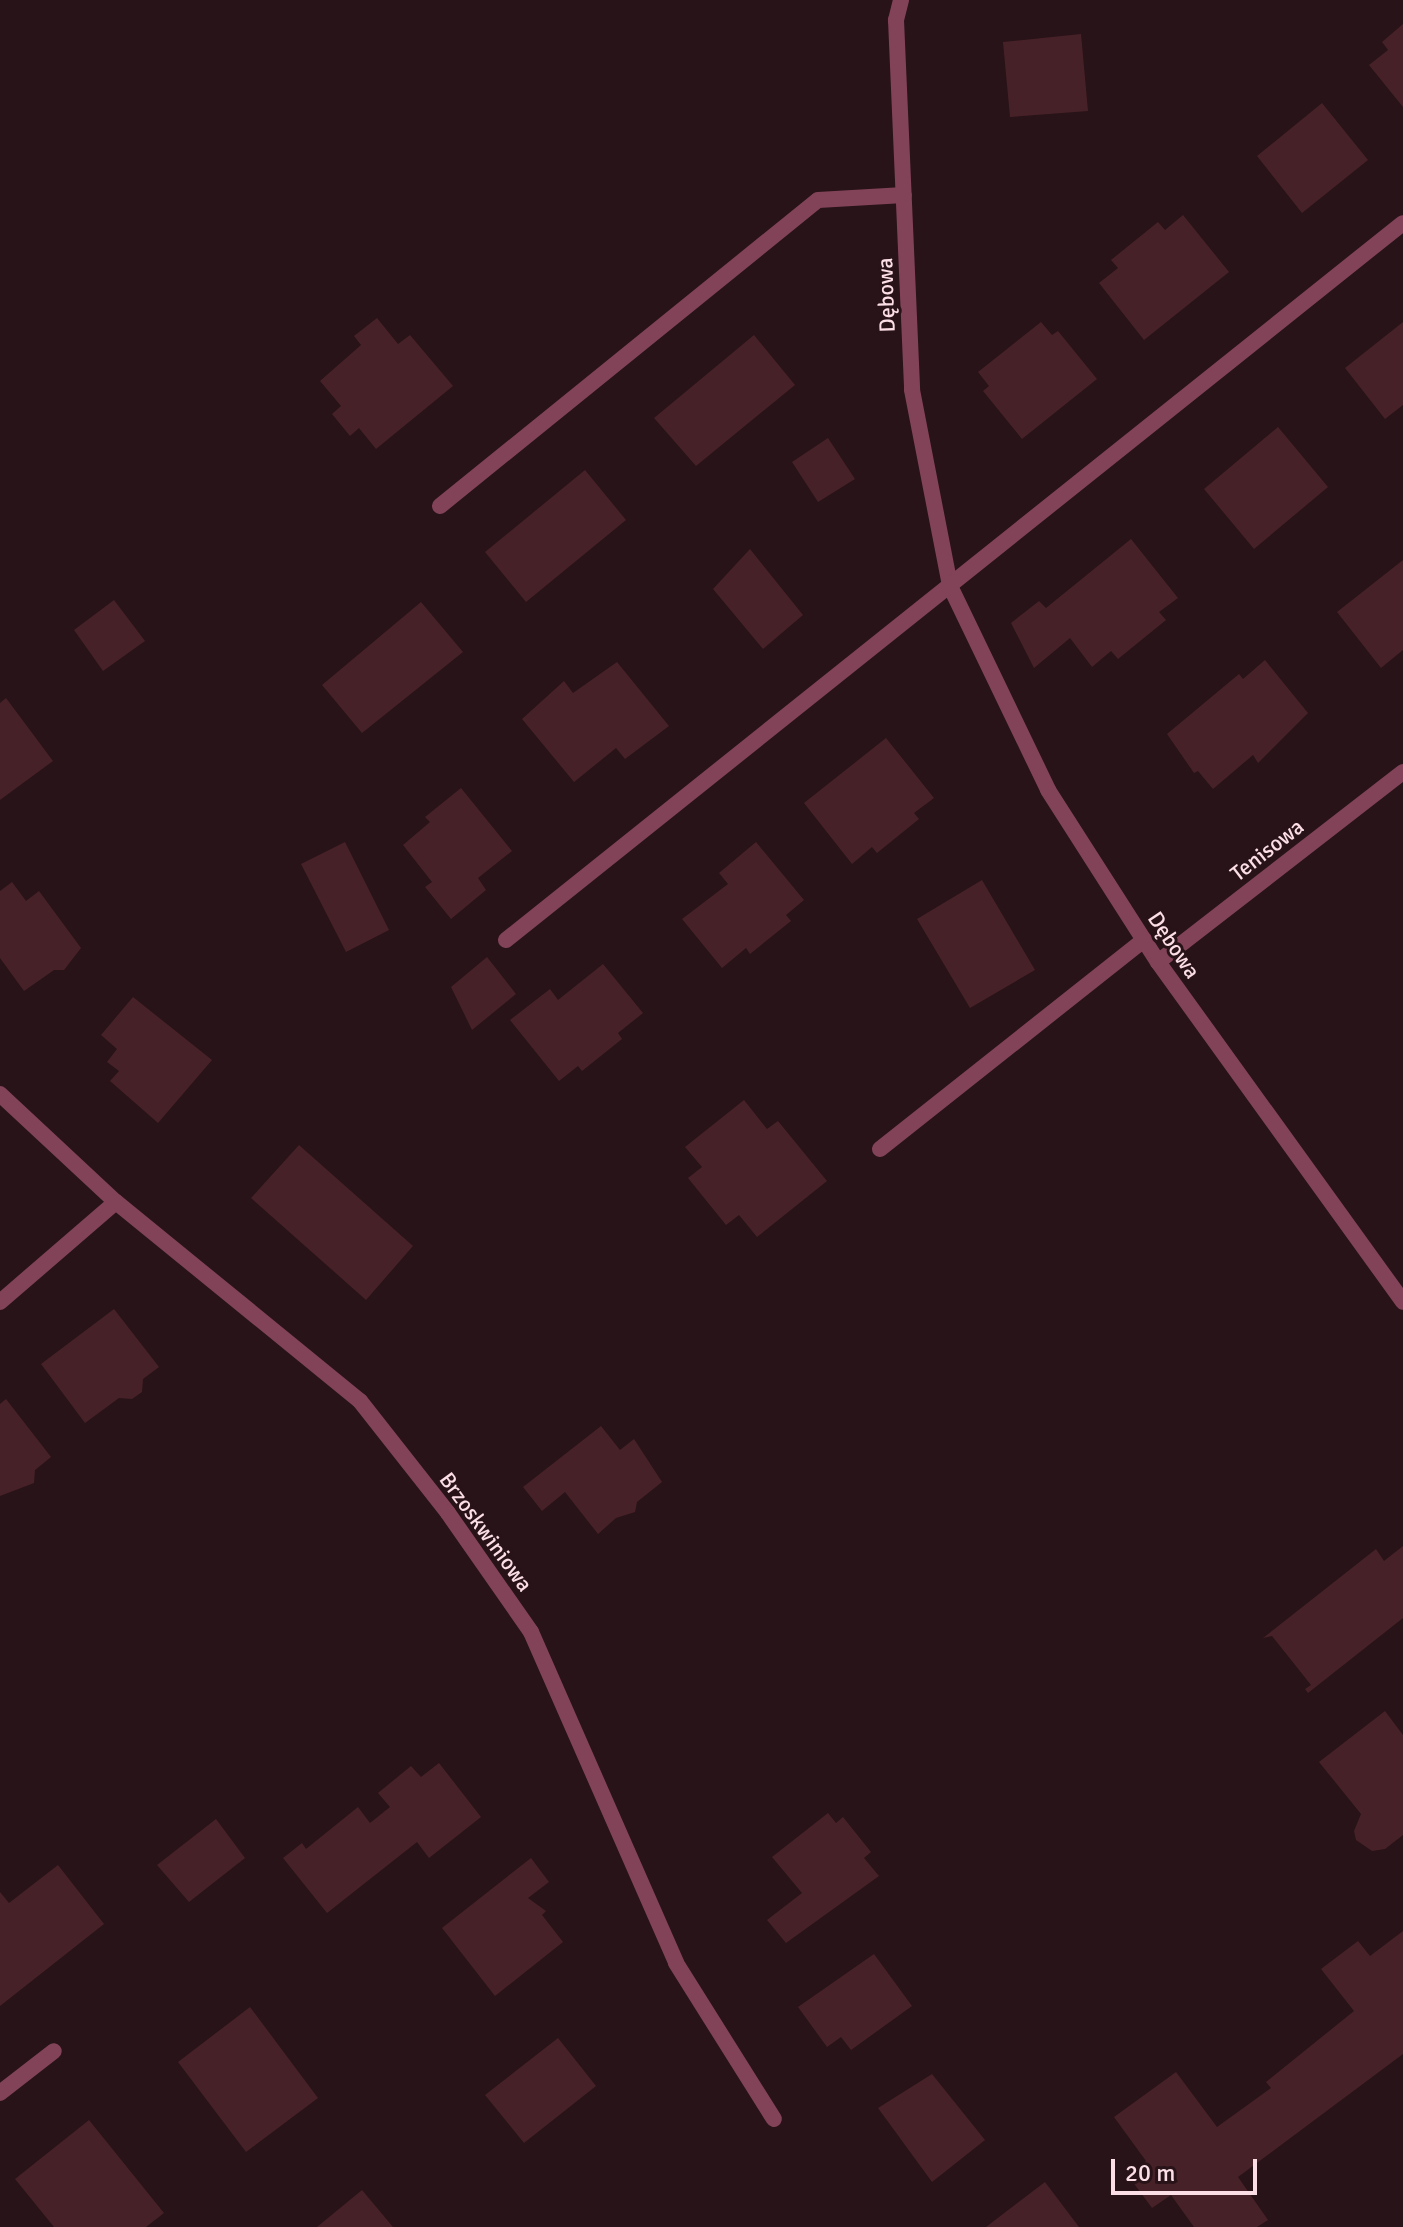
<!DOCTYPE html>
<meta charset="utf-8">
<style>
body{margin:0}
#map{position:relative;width:1403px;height:2227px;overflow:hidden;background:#281318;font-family:Signika,sans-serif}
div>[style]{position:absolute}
.building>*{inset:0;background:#472128}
.lane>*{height:16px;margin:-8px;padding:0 8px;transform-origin:8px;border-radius:8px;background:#824359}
.street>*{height:16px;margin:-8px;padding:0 8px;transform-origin:8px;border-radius:8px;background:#824359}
span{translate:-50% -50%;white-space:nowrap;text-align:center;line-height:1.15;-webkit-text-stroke:6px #281318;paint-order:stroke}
.street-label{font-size:22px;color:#fbdee6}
.scale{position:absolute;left:1111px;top:2159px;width:146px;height:36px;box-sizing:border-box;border:4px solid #fbdee6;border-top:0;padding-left:10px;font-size:24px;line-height:28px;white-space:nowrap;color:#fbdee6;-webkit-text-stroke:6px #281318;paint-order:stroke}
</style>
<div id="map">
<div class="building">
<div style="clip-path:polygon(1403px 24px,1403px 107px,1369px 65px,1388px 50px,1382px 42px)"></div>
<div style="clip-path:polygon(1081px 34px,1088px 111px,1010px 117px,1003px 42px)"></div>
<div style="clip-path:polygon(1322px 103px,1368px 160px,1302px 213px,1257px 156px)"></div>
<div style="clip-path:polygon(1183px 215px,1229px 272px,1144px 340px,1099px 283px,1118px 268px,1111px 260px,1158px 222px,1165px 230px)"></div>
<div style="clip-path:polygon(377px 318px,398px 344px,410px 335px,453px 386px,376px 449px,359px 428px,350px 436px,332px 414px,341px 406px,320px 381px,361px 345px,354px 336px)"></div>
<div style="clip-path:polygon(1041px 322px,1052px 335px,1058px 331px,1097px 379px,1022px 439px,983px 391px,989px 386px,978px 372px)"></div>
<div style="clip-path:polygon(1403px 322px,1403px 405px,1385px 419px,1345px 368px)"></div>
<div style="clip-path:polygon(754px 335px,795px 385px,696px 466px,654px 418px)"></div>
<div style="clip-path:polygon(1278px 427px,1328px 487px,1254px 549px,1204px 489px)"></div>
<div style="clip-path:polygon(828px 438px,855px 479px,818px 502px,792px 462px)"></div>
<div style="clip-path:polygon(585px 470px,626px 520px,526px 602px,485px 552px)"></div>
<div style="clip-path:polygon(1131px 539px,1178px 598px,1159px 612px,1166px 620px,1118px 659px,1111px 651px,1092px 667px,1070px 638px,1034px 668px,1011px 623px,1039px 601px,1046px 608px)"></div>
<div style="clip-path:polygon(750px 549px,803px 615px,763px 649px,713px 589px)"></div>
<div style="clip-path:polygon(1403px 560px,1403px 650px,1381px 668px,1337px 612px)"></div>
<div style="clip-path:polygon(114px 600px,145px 641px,103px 671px,74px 630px)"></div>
<div style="clip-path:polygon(421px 602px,463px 652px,362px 733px,322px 685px)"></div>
<div style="clip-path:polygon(1265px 660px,1308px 713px,1258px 763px,1253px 755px,1213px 789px,1198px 771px,1194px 773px,1167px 734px,1239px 674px,1243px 679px)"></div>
<div style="clip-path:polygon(617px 662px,669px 726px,625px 759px,616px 748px,574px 782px,522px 719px,564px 681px,573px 693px)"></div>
<div style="clip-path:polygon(6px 698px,53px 761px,0 800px,0 703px)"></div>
<div style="clip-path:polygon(886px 738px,934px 798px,914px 813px,919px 819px,877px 853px,872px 847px,852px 864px,804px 803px)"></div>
<div style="clip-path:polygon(461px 788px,512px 851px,478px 878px,486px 890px,451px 919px,425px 887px,432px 882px,403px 845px,430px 822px,425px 817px)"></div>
<div style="clip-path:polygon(345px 842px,389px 930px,346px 952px,301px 864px)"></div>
<div style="clip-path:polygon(756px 842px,804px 900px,786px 915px,791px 921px,750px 954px,746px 948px,722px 968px,682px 919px,728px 884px,719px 873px)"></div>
<div style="clip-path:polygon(982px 880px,1035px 970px,970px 1008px,917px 919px)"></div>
<div style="clip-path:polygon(12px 882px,26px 901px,39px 891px,81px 948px,64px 970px,54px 970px,24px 991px,0 958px,0 891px)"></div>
<div style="clip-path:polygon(487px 957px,516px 994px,472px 1030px,451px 987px)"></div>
<div style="clip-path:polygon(603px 964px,643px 1013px,618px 1033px,622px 1039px,582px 1071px,578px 1066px,559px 1081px,510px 1020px,550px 989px,558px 1000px)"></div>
<div style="clip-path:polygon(133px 997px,212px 1060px,158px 1123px,110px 1081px,119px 1071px,107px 1062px,117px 1049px,101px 1035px)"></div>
<div style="clip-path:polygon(744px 1100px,767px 1129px,778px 1121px,827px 1181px,757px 1237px,739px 1215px,726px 1225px,688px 1178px,702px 1167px,685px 1147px)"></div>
<div style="clip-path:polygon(299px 1145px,413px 1246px,366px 1300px,251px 1198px)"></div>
<div style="clip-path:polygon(114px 1309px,159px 1367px,143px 1379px,142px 1392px,132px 1399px,119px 1398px,85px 1423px,41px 1364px)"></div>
<div style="clip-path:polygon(6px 1399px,51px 1457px,35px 1470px,34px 1483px,0 1496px,0 1404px)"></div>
<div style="clip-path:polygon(601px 1426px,620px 1450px,634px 1439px,662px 1482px,637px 1502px,635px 1512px,616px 1518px,598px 1534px,565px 1492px,542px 1511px,523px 1487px)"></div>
<div style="clip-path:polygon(1403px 1546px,1403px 1618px,1308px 1693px,1305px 1689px,1311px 1685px,1272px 1636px,1263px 1638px,1376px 1549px,1384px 1561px)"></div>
<div style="clip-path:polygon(1385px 1711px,1403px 1735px,1403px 1835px,1385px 1849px,1372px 1851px,1356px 1840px,1354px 1831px,1361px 1814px,1319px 1762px)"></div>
<div style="clip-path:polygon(439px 1763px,481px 1817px,429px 1858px,417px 1842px,327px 1913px,283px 1858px,302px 1843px,306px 1849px,358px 1807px,370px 1823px,390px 1807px,378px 1793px,411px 1766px,421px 1777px)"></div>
<div style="clip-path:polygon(828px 1813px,836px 1823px,843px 1817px,871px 1852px,864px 1858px,879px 1876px,786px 1943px,767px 1920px,802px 1893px,772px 1857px)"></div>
<div style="clip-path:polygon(216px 1819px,245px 1858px,189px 1902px,157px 1865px)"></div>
<div style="clip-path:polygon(531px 1858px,549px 1882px,528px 1898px,546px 1911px,542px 1915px,563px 1942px,495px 1996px,442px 1928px)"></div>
<div style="clip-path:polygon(58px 1865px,104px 1924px,0 2006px,0 1892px,9px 1903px)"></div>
<div style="clip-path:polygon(1403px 1931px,1403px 2054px,1238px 2177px,1268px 2220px,1257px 2227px,1194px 2227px,1171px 2195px,1152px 2208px,1127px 2174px,1146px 2161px,1114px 2117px,1176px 2072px,1217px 2127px,1271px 2088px,1266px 2082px,1354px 2011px,1321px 1969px,1358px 1941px,1370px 1956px)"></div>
<div style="clip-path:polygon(874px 1954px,912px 2006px,851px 2050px,841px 2037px,827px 2047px,798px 2007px)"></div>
<div style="clip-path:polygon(250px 2007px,318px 2098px,246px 2152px,178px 2062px)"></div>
<div style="clip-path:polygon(558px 2038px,596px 2086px,524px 2143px,485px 2095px)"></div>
<div style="clip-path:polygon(932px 2074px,985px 2140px,932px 2182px,878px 2108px)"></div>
<div style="clip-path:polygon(89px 2120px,164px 2213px,146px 2227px,54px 2227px,15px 2179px)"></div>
<div style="clip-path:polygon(1045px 2182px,1079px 2227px,986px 2227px)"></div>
<div style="clip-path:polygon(362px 2190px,393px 2227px,317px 2227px)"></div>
</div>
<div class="lane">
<div style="left:440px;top:506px;width:486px;rotate:-39deg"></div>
<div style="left:818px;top:200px;width:86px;rotate:-3.3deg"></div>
<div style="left:880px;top:1149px;width:337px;rotate:-38.4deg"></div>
</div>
<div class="street">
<div style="left:901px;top:0;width:21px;rotate:104deg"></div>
<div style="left:896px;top:20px;width:370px;rotate:87.5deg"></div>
<div style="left:912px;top:390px;width:200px;rotate:79deg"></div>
<div style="left:950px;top:586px;width:226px;rotate:64.3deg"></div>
<div style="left:1048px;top:790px;width:204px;rotate:57.4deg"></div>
<div style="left:1158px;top:962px;width:419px;rotate:54.2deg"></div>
<div style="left:506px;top:940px;width:1148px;rotate:-38.64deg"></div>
<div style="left:1158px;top:962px;width:310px;rotate:-37.8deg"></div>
<div style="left:0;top:1094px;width:158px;rotate:43deg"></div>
<div style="left:116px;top:1202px;width:315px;rotate:39.2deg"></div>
<div style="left:360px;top:1401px;width:142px;rotate:51.8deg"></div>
<div style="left:448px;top:1513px;width:145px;rotate:55.1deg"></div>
<div style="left:531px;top:1632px;width:361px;rotate:66.3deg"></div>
<div style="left:676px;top:1963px;width:184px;rotate:57.9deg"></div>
<div style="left:0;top:1302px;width:153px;rotate:-40.8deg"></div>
<div style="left:0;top:2093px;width:68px;rotate:-37.9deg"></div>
</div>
<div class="street-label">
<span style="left:886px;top:295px;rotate:-92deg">Dębowa</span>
<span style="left:1267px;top:850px;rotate:-38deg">Tenisowa</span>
<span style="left:1174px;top:945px;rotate:56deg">Dębowa</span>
<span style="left:486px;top:1532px;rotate:54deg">Brzoskwiniowa</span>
</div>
<div class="scale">20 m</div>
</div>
